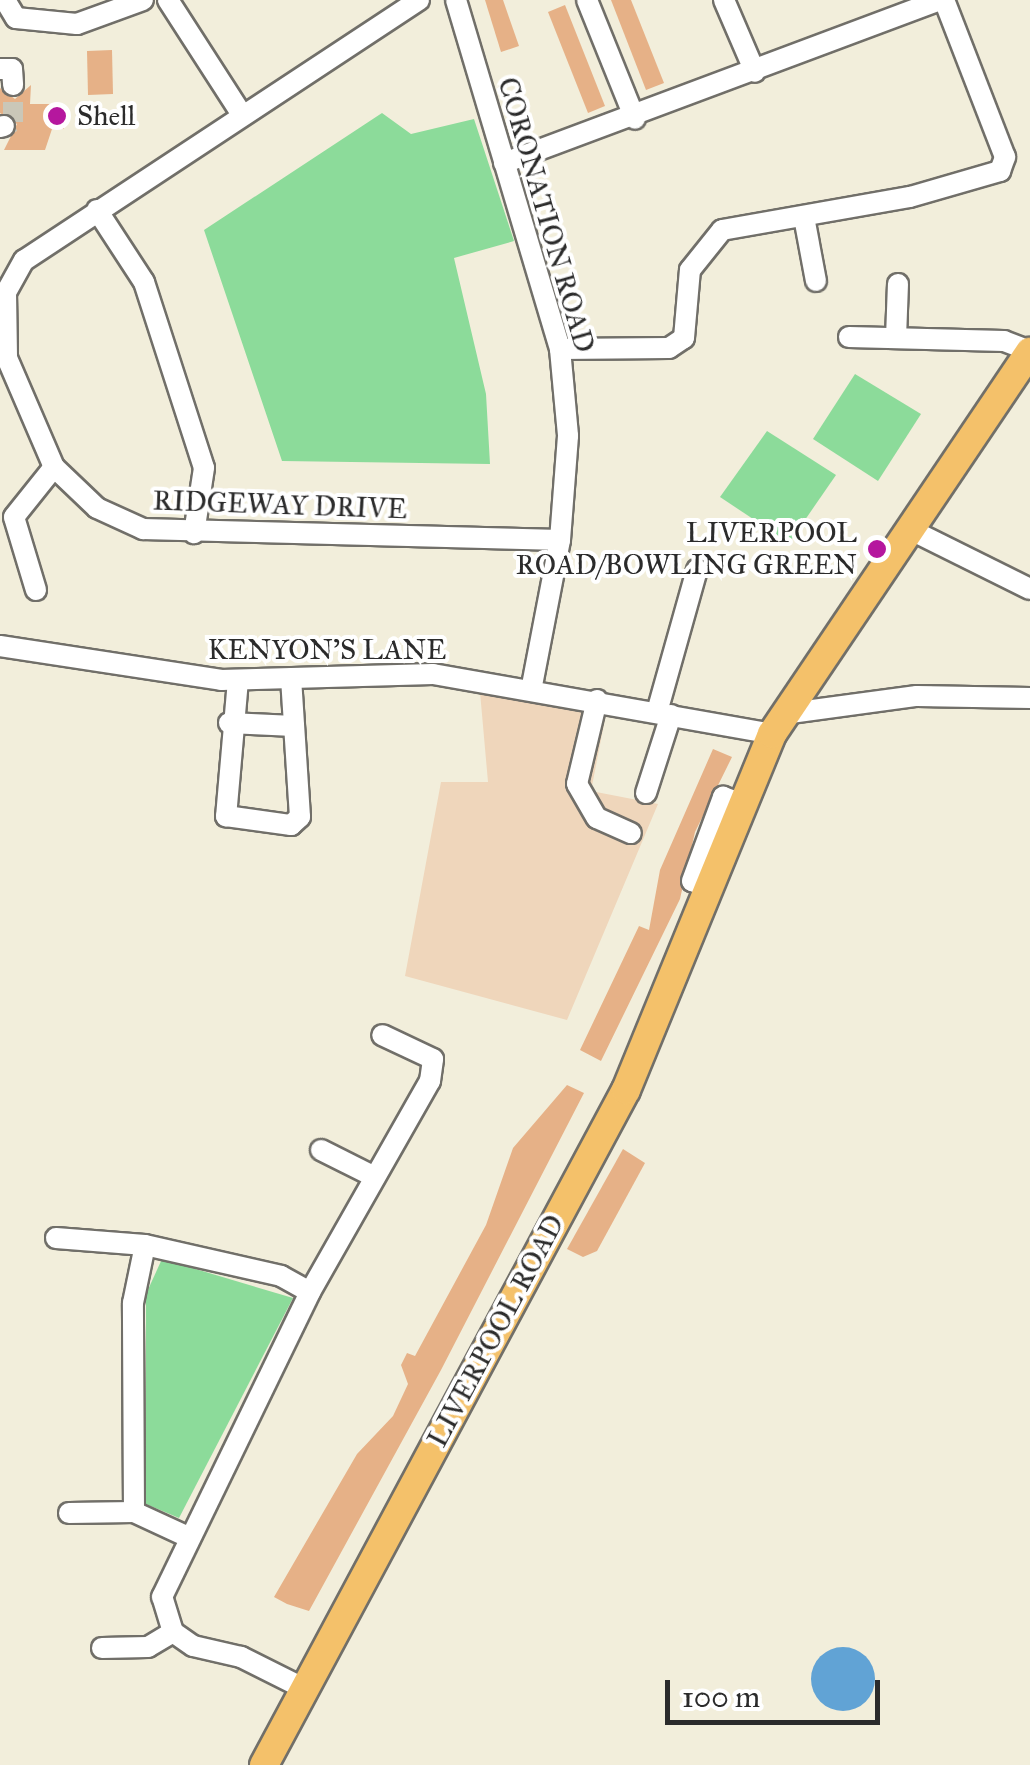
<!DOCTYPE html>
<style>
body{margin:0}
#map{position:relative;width:1030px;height:1765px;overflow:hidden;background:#f2eedb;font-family:"IM FELL Great Primer",serif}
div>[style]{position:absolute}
.built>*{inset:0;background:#efd6bb}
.green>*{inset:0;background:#8cdb9a}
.water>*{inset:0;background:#61a3d5}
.round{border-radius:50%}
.building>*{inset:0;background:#e6b187}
.minor-tunnel>*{height:20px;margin-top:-10px;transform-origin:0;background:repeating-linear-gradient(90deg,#cac7b8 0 20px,transparent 0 30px)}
.roads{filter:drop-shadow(2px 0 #716f69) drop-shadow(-2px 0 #716f69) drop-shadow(0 2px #716f69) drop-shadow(0 -2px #716f69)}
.minor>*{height:20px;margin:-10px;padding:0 10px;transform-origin:10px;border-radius:10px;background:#fff}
.major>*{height:28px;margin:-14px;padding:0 14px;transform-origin:14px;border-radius:14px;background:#f4c16a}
.dots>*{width:28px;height:28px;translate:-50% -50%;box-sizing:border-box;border:5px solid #fff;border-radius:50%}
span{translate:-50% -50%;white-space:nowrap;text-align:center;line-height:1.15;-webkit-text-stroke:8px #fff;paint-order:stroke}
.poi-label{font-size:28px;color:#2b2b2b}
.left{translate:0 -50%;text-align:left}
.right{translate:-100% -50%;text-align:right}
.street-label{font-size:28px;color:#2b2b2b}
.scale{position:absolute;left:665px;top:1680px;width:215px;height:45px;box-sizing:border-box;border:5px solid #2b2b2b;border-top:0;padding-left:12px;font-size:30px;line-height:35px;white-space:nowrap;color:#2b2b2b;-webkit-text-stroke:8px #fff;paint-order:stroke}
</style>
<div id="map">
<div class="built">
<div style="clip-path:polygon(480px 692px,606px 714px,591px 791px,658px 804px,567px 1020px,405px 976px,441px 782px,488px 782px)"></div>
</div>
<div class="green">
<div style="clip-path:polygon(382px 113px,411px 134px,474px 119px,514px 241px,454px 258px,486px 394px,490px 464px,282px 461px,204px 230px)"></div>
<div style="clip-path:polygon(855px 374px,921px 414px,878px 481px,813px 439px)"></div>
<div style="clip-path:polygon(767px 431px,836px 475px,789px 543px,720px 497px)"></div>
<div style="clip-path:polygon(162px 1259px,293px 1298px,179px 1518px,146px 1504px,146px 1294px)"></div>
</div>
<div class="water">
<div class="round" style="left:811px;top:1647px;width:64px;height:64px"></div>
</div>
<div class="building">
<div style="clip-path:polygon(485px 0,503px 0,519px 46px,501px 52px)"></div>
<div style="clip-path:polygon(611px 0,631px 0,664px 83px,646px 90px)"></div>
<div style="clip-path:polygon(565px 5px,605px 106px,588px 113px,548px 12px)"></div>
<div style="clip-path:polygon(112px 50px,113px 94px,88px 95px,87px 51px)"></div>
<div style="clip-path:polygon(31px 85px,30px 104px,64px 104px,64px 129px,52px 129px,45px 150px,4px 150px,17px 124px,0 113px,0 88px,15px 99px)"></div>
<div style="clip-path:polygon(713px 749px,732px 757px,695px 832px,680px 899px,601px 1061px,580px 1050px,639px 926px,649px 930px,660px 870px)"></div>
<div style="clip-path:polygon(567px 1085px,584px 1093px,441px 1370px,309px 1611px,287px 1604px,274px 1597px,357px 1454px,393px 1416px,408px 1384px,401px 1365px,407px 1353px,415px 1356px,486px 1225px,513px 1148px)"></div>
<div style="clip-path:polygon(623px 1149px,645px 1163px,597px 1251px,583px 1257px,567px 1249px)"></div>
</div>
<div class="minor-tunnel">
<div style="left:4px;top:126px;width:10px;rotate:-24deg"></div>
<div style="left:13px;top:122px;width:37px;rotate:-90deg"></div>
</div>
<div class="roads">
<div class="minor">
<div style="left:5px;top:0;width:21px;rotate:59deg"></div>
<div style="left:16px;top:18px;width:61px;rotate:5.6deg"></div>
<div style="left:77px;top:24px;width:70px;rotate:-20deg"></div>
<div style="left:168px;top:0;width:137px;rotate:57.2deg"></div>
<div style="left:419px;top:0;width:473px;rotate:146.6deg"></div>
<div style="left:24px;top:260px;width:38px;rotate:119deg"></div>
<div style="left:6px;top:293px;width:65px;rotate:89.1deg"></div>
<div style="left:7px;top:358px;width:119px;rotate:66.7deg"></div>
<div style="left:54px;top:467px;width:59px;rotate:43.6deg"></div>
<div style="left:97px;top:508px;width:51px;rotate:24.5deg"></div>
<div style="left:143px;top:529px;width:417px;rotate:1.5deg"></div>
<div style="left:456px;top:0;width:364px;rotate:73.4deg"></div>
<div style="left:560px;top:349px;width:87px;rotate:84.7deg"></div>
<div style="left:568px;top:436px;width:104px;rotate:94.4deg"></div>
<div style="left:560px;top:540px;width:149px;rotate:100.9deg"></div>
<div style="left:587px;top:0;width:128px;rotate:68deg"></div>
<div style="left:724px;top:0;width:78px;rotate:66.7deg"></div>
<div style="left:0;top:69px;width:12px"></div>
<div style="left:12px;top:69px;width:16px;rotate:86deg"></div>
<div style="left:0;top:127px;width:4px;rotate:-14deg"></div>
<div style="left:504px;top:163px;width:465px;rotate:-20.5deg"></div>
<div style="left:97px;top:210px;width:86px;rotate:56.9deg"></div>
<div style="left:144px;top:282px;width:195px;rotate:72.1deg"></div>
<div style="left:204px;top:468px;width:66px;rotate:98.7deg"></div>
<div style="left:804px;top:217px;width:65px;rotate:79.4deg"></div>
<div style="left:849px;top:337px;width:155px;rotate:1.5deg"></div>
<div style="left:1004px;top:341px;width:28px;rotate:21deg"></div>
<div style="left:896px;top:338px;width:54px;rotate:-87.9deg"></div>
<div style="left:560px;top:349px;width:109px;rotate:-0.5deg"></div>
<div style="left:669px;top:348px;width:18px;rotate:-34deg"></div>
<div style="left:684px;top:338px;width:68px;rotate:-85deg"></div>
<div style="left:690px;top:270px;width:51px;rotate:-51.3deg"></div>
<div style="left:722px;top:230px;width:191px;rotate:-10deg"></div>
<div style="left:910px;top:197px;width:94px;rotate:-16.1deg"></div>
<div style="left:1000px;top:171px;width:15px;rotate:-70deg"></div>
<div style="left:1005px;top:157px;width:168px;rotate:-111.2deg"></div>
<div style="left:909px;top:529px;width:135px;rotate:26.4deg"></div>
<div style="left:36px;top:590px;width:76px;rotate:-106.8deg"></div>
<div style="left:14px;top:517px;width:64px;rotate:-51.3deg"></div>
<div style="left:0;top:646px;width:224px;rotate:8.7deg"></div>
<div style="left:221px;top:680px;width:212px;rotate:-1.6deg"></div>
<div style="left:433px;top:674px;width:344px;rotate:10deg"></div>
<div style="left:238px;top:680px;width:137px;rotate:95deg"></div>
<div style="left:226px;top:816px;width:66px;rotate:7.9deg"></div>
<div style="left:291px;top:825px;width:12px;rotate:-42deg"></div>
<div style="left:300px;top:817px;width:139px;rotate:-93.7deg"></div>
<div style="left:597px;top:700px;width:86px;rotate:103.4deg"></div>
<div style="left:577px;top:784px;width:39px;rotate:60deg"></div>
<div style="left:597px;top:818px;width:37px;rotate:24deg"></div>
<div style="left:657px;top:712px;width:148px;rotate:-74.3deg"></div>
<div style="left:783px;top:714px;width:135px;rotate:-7.7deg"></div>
<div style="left:917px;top:696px;width:113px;rotate:1deg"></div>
<div style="left:229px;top:723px;width:65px;rotate:2.6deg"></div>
<div style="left:646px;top:793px;width:82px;rotate:-72.2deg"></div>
<div style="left:711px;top:888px;width:20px;rotate:-160deg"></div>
<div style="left:692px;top:881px;width:90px;rotate:-69.7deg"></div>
<div style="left:723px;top:797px;width:21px;rotate:19deg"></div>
<div style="left:321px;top:1150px;width:60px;rotate:26.6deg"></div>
<div style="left:56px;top:1238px;width:89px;rotate:4.5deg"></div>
<div style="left:145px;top:1245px;width:139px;rotate:12.8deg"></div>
<div style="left:281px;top:1276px;width:33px;rotate:29deg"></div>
<div style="left:134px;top:1512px;width:209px;rotate:-90.3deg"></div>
<div style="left:133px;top:1303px;width:59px;rotate:-78.3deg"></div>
<div style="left:69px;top:1513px;width:65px;rotate:-0.9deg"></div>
<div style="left:134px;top:1512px;width:57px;rotate:24.8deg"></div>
<div style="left:102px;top:1648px;width:46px;rotate:-1.2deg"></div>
<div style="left:148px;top:1647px;width:29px;rotate:-31deg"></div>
<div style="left:305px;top:1689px;width:72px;rotate:-153.4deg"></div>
<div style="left:241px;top:1657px;width:49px;rotate:-167.1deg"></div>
<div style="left:193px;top:1646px;width:24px;rotate:-145deg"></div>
<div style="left:173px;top:1632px;width:37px;rotate:-107deg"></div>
<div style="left:162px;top:1597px;width:339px;rotate:-64.1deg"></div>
<div style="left:310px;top:1292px;width:243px;rotate:-60.4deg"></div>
<div style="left:430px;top:1081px;width:22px;rotate:-82deg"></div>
<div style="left:433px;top:1059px;width:56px;rotate:-154.8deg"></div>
</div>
<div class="major">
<div style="left:264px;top:1765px;width:766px;rotate:-61.8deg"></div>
<div style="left:626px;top:1090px;width:385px;rotate:-67.7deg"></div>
<div style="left:772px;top:734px;width:461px;rotate:-56deg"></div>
</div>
</div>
<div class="dots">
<div style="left:57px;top:116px;background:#b5179e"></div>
<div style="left:877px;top:549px;background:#b5179e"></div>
</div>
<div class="poi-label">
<span class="left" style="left:77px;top:116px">Shell</span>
<span class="right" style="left:857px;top:549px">LIVERPOOL<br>ROAD/BOWLING GREEN</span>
</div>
<div class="street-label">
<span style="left:546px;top:215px;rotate:74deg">CORONATION ROAD</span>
<span style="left:280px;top:505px;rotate:2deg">RIDGEWAY DRIVE</span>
<span style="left:327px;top:650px">KENYON'S LANE</span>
<span style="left:496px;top:1331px;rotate:-62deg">LIVERPOOL ROAD</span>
</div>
<div class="scale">100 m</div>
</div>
